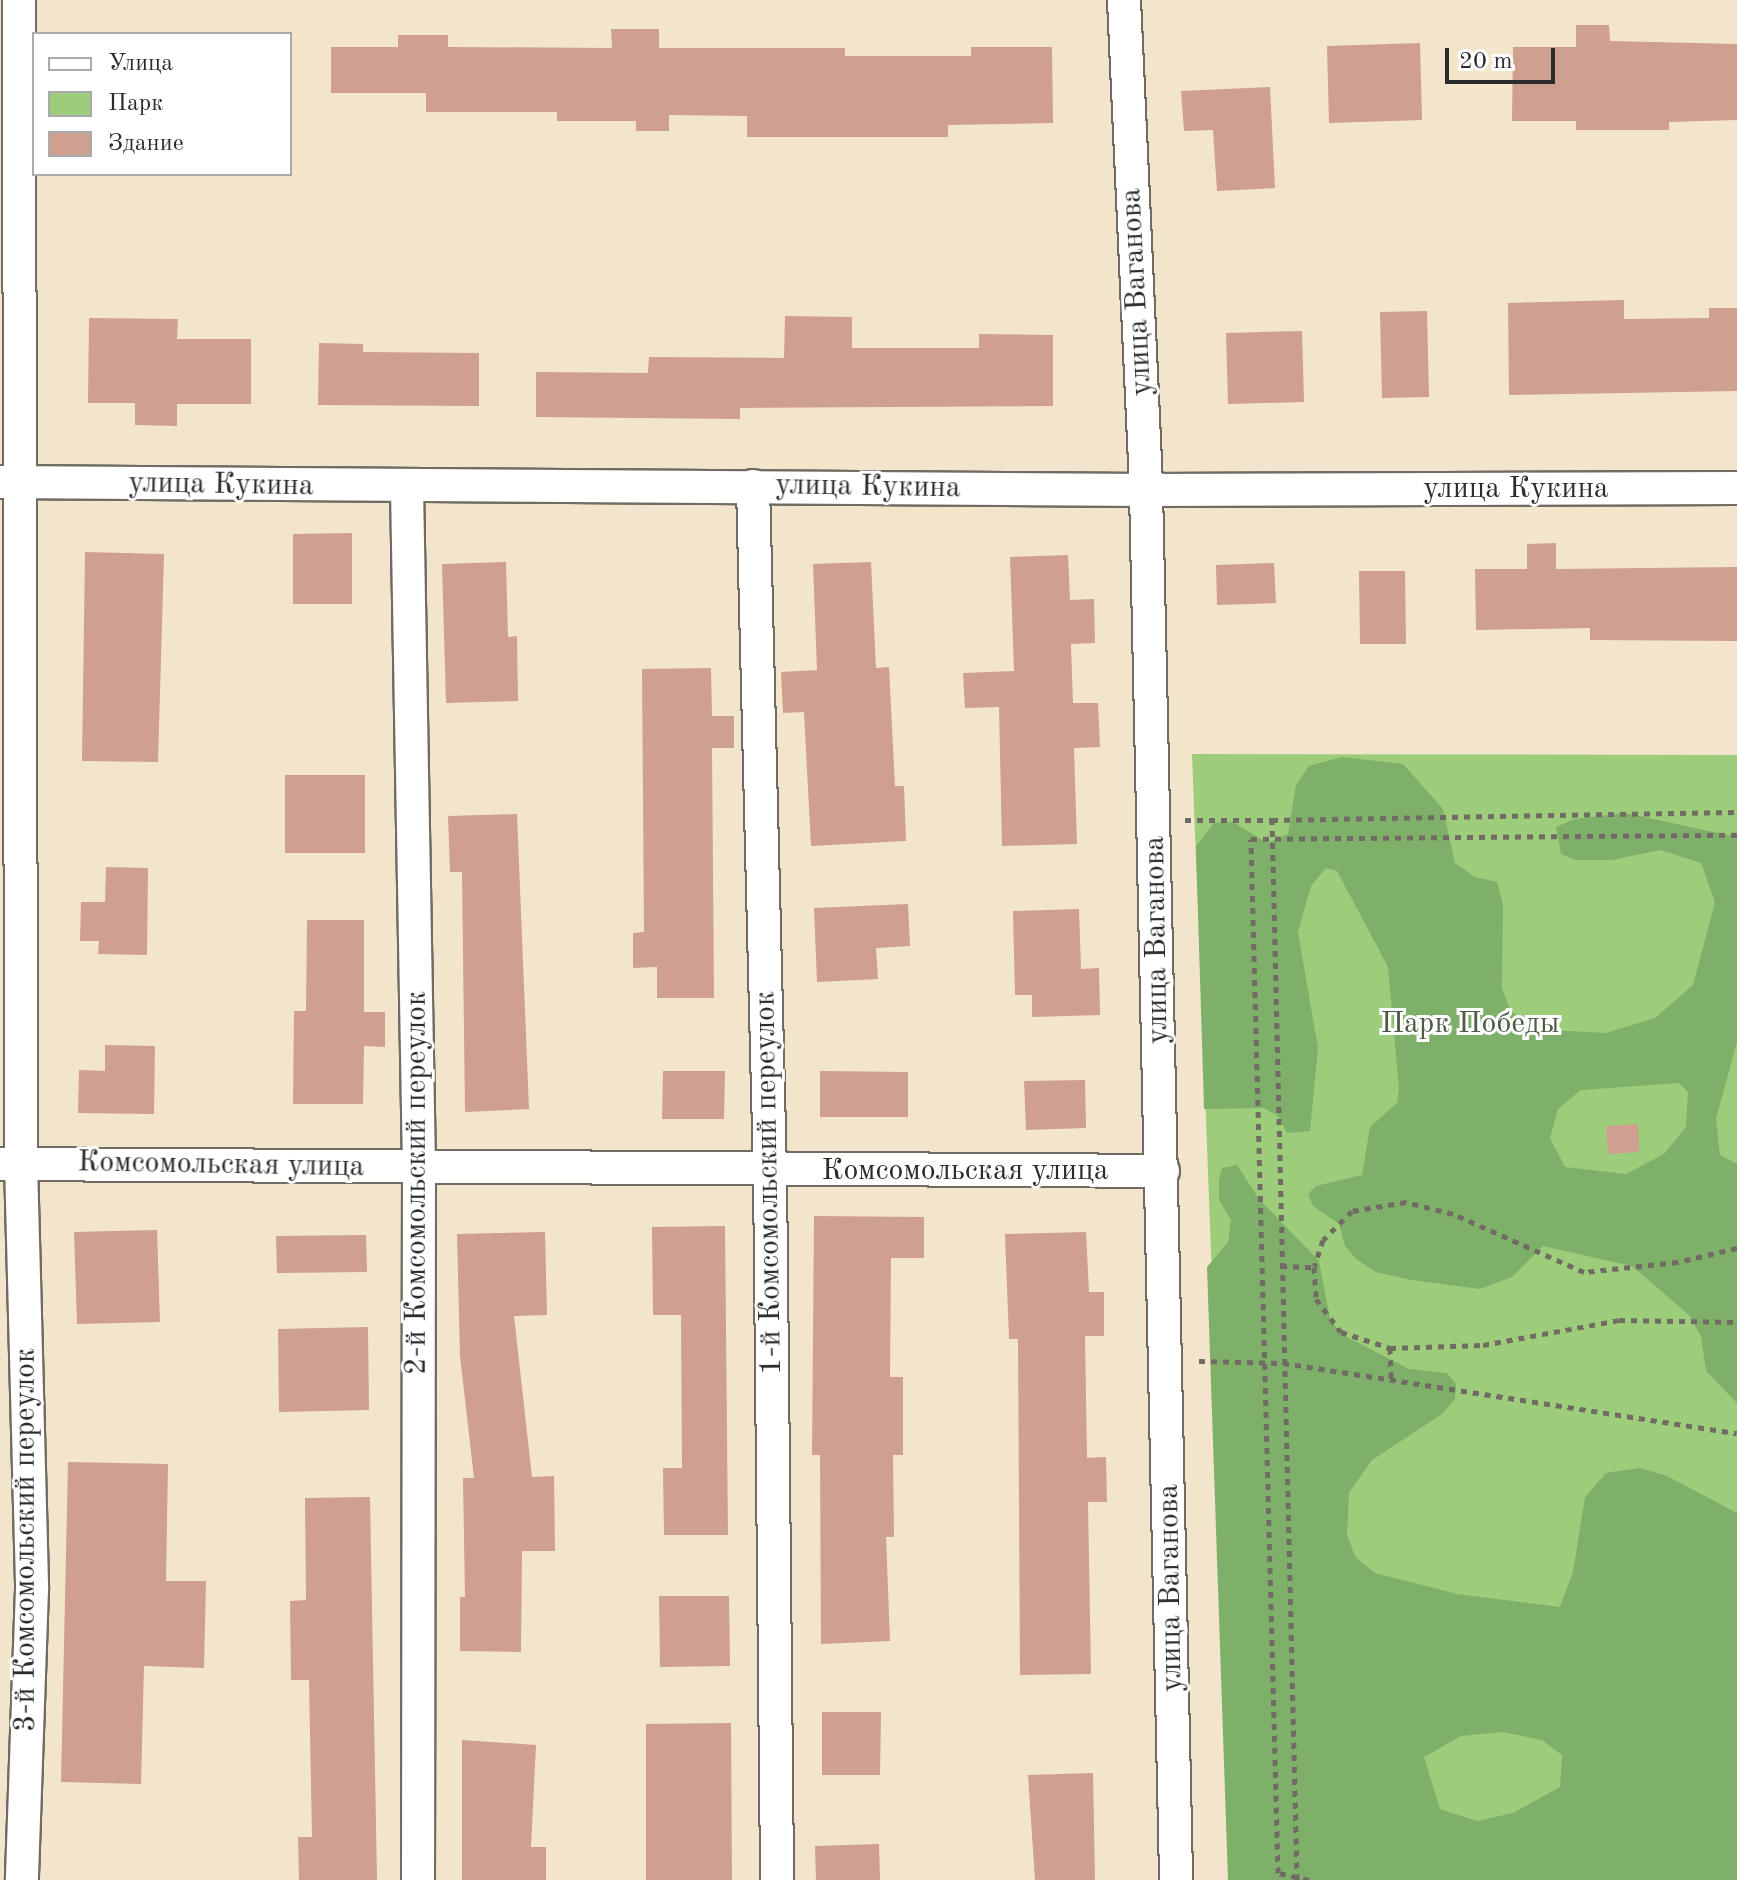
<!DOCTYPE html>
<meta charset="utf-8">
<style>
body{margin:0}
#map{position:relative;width:1737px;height:1880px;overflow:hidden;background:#f2e5cb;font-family:"Old Standard TT",serif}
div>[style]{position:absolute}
.green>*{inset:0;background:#9dcc7a}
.forest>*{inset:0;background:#7eb06a}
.building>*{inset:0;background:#cf9f8f}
.path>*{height:5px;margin-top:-2.5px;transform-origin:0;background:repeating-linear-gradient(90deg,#716c63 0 6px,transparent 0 12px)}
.roads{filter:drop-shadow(2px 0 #716c63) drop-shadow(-2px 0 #716c63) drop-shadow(0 2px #716c63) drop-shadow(0 -2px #716c63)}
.minor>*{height:32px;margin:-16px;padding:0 16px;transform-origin:16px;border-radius:16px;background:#fff}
span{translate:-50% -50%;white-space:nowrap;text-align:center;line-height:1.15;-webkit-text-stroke:6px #fff;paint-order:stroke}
.street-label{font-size:30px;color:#2b2b2b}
.park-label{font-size:30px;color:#4d5b43}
.legend{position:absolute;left:32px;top:32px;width:260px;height:144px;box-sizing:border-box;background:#fff;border:2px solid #aaa;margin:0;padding:10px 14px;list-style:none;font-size:24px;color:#2b2b2b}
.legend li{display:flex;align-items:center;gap:16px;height:40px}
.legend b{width:40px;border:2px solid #aaa}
.scale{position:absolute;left:1445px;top:48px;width:110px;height:36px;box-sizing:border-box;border:4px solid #2b2b2b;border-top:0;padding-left:10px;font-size:24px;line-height:28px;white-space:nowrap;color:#2b2b2b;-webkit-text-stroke:6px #fff;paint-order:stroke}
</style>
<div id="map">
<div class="green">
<div style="clip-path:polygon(1192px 754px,1737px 755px,1737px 1880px,1235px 1880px)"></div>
</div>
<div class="forest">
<div style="clip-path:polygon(evenodd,1342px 757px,1403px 764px,1443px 809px,1455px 863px,1475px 877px,1497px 882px,1503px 904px,1502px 988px,1510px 1010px,1531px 1029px,1606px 1033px,1655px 1018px,1693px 985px,1715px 902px,1701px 863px,1660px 850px,1612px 860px,1575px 860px,1561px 854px,1556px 827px,1575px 819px,1625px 813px,1737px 837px,1737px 1042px,1716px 1119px,1720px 1155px,1737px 1164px,1737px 1403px,1706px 1371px,1701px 1336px,1689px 1315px,1632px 1266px,1543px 1246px,1512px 1277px,1480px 1289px,1411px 1280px,1376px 1272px,1356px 1259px,1345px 1246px,1339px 1224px,1313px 1206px,1308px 1194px,1316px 1186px,1362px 1175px,1370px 1127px,1397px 1103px,1399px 1088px,1388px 967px,1337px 871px,1326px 868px,1311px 886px,1298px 932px,1318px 1048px,1310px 1131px,1287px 1133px,1278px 1116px,1264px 1108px,1204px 1109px,1196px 846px,1214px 823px,1233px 822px,1267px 843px,1288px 834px,1296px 785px,1309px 766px,1342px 757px,1679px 1083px,1688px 1092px,1686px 1127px,1664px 1154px,1626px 1174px,1565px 1167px,1550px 1138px,1558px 1109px,1581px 1090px,1679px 1083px)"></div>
<div style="clip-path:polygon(evenodd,1237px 1165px,1259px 1199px,1319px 1261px,1330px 1319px,1341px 1334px,1409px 1369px,1447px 1373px,1456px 1384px,1455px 1399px,1442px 1414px,1372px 1460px,1349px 1493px,1347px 1535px,1356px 1558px,1375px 1573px,1457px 1594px,1560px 1607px,1573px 1572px,1585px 1497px,1606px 1473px,1640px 1468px,1667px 1476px,1737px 1513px,1737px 1880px,1228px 1880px,1207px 1267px,1228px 1242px,1231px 1220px,1219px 1200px,1219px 1180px,1222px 1168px,1237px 1165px,1503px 1732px,1542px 1740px,1562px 1755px,1560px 1787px,1513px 1813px,1477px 1821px,1440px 1809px,1424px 1757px,1461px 1736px,1503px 1732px)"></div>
</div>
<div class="building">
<div style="clip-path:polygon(1576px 25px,1609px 25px,1610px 41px,1737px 44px,1737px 120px,1669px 122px,1669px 130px,1576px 130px,1576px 121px,1512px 121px,1513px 47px,1576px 47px)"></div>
<div style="clip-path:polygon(611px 29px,659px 29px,659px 48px,845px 48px,845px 56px,971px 56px,971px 47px,1052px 47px,1053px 123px,948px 125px,948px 137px,747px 137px,747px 116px,669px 115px,669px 131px,636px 131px,636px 121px,557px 121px,557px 112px,426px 112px,426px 93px,331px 93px,331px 47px,398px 47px,398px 35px,448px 35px,448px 47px,612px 48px)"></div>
<div style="clip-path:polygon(1420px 43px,1422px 120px,1329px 123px,1327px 46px)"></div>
<div style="clip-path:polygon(1270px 87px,1275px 188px,1217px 191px,1213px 130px,1184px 131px,1181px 91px)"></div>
<div style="clip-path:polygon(1624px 300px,1624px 319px,1709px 318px,1709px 308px,1737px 308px,1737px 391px,1509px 395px,1508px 303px)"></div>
<div style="clip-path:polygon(1427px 311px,1429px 397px,1382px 398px,1380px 312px)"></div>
<div style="clip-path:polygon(785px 316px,852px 317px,852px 348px,979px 348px,979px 334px,1053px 335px,1053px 406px,740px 408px,740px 419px,536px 417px,536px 372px,648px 373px,649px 357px,784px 358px)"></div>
<div style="clip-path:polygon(89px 318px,178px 319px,177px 339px,251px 339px,251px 404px,177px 404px,177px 426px,135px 425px,135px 403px,88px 403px)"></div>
<div style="clip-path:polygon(1302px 331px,1304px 402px,1228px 404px,1226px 333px)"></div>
<div style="clip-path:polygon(319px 343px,363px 344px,363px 352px,479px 353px,479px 406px,318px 405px)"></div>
<div style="clip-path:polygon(352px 533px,352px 604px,293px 604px,293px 534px)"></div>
<div style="clip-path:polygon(1556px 543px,1556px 569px,1737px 567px,1737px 641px,1590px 640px,1590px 628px,1476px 630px,1475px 569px,1527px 569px,1527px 544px)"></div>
<div style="clip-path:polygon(85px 552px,164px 554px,158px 762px,82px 761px)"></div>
<div style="clip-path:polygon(1068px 555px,1070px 600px,1094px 599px,1095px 643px,1071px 644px,1073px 703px,1098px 703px,1100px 747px,1074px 748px,1077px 844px,1002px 846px,999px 707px,965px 708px,963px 673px,1014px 671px,1010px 557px)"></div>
<div style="clip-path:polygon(506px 562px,508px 637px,517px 636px,518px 701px,446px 703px,442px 564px)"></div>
<div style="clip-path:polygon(871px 562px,876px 668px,889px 667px,895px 786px,904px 786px,906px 841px,811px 846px,804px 712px,783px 713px,781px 672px,817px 670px,813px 564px)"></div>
<div style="clip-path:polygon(1274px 563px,1276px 603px,1217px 605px,1216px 565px)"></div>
<div style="clip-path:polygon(1359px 571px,1405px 571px,1406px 644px,1360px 644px)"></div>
<div style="clip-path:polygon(711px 668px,712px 716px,734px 716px,734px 748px,712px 748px,714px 998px,657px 998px,657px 967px,633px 968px,633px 933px,644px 932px,642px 669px)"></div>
<div style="clip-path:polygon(285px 775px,365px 775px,365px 853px,285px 853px)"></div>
<div style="clip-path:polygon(517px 814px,529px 1109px,465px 1112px,462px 872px,450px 872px,448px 816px)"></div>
<div style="clip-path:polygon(106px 867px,148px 868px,147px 955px,98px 954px,99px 941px,80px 941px,81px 902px,105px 902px)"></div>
<div style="clip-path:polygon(908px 904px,910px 946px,876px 948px,878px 979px,817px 982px,814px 908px)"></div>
<div style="clip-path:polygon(1079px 909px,1081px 969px,1099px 968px,1100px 1015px,1032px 1017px,1032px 995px,1015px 995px,1013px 911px)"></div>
<div style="clip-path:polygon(307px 920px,364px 920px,364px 1012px,385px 1012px,385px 1047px,364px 1046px,363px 1104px,293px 1104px,294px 1011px,306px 1011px)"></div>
<div style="clip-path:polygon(105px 1045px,155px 1046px,154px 1114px,78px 1113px,79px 1070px,105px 1071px)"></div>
<div style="clip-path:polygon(663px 1071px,725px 1071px,724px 1119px,662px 1119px)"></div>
<div style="clip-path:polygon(820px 1071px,908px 1072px,908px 1117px,820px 1117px)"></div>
<div style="clip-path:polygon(1085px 1080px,1086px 1128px,1026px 1130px,1024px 1081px)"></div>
<div style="clip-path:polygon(1638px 1124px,1639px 1152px,1608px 1154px,1606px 1126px)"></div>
<div style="clip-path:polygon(814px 1216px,924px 1217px,924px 1258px,891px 1258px,890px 1377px,903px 1377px,903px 1455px,893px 1455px,894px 1537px,886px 1537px,890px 1641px,821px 1644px,820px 1455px,812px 1455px)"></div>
<div style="clip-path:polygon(725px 1226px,728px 1535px,664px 1535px,663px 1468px,682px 1468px,681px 1315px,653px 1315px,652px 1227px)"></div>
<div style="clip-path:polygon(157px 1230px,160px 1322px,77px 1324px,74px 1232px)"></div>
<div style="clip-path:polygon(545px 1232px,547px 1315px,514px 1316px,532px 1477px,554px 1476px,555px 1551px,522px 1551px,521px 1652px,460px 1651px,460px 1597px,465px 1597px,463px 1478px,474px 1478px,460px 1356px,457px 1234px)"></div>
<div style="clip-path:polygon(1086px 1232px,1089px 1292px,1104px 1292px,1104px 1336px,1085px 1336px,1087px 1458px,1106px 1457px,1107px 1502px,1088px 1502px,1091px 1674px,1020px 1675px,1018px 1339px,1009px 1339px,1005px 1234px)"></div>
<div style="clip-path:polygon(366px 1235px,367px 1272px,277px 1273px,276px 1236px)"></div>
<div style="clip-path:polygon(368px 1327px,369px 1410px,279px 1412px,278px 1329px)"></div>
<div style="clip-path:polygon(68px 1462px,168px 1464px,166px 1581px,206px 1581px,204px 1668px,144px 1666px,141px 1784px,61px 1782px)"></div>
<div style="clip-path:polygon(370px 1497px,377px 1880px,299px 1880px,298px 1837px,312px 1837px,309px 1680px,291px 1680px,290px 1601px,306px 1600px,305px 1498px)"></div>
<div style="clip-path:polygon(659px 1596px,729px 1596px,730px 1666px,660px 1667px)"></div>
<div style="clip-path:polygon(822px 1712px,881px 1712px,880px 1775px,822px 1775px)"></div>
<div style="clip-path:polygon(731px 1723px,732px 1880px,646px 1880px,646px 1724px)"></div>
<div style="clip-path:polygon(462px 1740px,536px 1745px,531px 1847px,546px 1847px,546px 1880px,462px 1880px)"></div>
<div style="clip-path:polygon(1093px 1773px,1095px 1880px,1035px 1880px,1028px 1775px)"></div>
<div style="clip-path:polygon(879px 1844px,880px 1880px,816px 1880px,815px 1846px)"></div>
</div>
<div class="path">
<div style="left:1185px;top:820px;width:87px"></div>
<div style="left:1737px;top:1248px;width:61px;rotate:166.7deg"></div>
<div style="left:1678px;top:1262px;width:95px;rotate:173.9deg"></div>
<div style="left:1584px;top:1272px;width:143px;rotate:-156.1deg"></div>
<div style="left:1453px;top:1214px;width:49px;rotate:-165.7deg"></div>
<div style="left:1406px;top:1202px;width:55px;rotate:170.5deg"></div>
<div style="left:1352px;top:1211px;width:41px;rotate:135deg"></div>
<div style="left:1323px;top:1240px;width:28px;rotate:108deg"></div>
<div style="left:1314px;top:1267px;width:32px;rotate:86deg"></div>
<div style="left:1316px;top:1299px;width:41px;rotate:52.9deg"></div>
<div style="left:1341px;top:1332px;width:52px;rotate:18.1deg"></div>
<div style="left:1390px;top:1348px;width:93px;rotate:-1.8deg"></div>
<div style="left:1483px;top:1345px;width:138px;rotate:-10.4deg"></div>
<div style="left:1619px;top:1320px;width:118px;rotate:1deg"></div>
<div style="left:1281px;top:1266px;width:33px;rotate:2deg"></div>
<div style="left:1390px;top:1348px;width:31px;rotate:88deg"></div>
<div style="left:1199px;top:1361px;width:84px;rotate:1.4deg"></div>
<div style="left:1283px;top:1363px;width:459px;rotate:8.8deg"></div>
<div style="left:1297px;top:1880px;width:1060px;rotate:-91.35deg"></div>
<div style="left:1272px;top:820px;width:465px;rotate:-1deg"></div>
<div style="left:1309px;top:1880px;width:32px;rotate:-167deg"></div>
<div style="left:1278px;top:1873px;width:1034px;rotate:-91.5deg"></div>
<div style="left:1251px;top:839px;width:486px;rotate:-0.5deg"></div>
</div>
<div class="roads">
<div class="minor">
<div style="left:19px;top:0;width:1163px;rotate:89.9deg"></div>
<div style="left:21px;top:1163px;width:426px;rotate:88.5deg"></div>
<div style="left:32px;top:1589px;width:291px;rotate:92deg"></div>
<div style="left:1124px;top:0;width:490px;rotate:87.4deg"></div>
<div style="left:1146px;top:490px;width:1390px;rotate:88.76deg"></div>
<div style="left:0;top:482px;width:1146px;rotate:0.4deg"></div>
<div style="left:1146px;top:490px;width:591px;rotate:-0.19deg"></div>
<div style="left:753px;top:486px;width:685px;rotate:88.58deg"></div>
<div style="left:770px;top:1171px;width:709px;rotate:89.43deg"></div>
<div style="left:407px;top:487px;width:681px;rotate:88.99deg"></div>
<div style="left:419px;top:1168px;width:712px;rotate:90.08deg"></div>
<div style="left:0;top:1164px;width:1163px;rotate:0.34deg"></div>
</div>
</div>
<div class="street-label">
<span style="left:1137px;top:292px;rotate:-93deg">улица Ваганова</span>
<span style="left:221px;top:485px;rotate:1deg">улица Кукина</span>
<span style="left:868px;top:487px;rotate:1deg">улица Кукина</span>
<span style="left:1516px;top:489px">улица Кукина</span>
<span style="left:1157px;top:940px;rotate:-91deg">улица Ваганова</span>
<span style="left:221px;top:1165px;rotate:1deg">Комсомольская улица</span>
<span style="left:965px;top:1171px">Комсомольская улица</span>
<span style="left:417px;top:1183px;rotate:-90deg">2-й Комсомольский переулок</span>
<span style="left:769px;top:1183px;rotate:-91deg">1-й Комсомольский переулок</span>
<span style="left:26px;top:1540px;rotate:-90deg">3-й Комсомольский переулок</span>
<span style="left:1171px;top:1588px;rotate:-91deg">улица Ваганова</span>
</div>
<div class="park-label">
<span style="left:1470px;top:1024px">Парк Победы</span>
</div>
<ul class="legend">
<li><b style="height:10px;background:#fff"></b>Улица</li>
<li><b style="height:22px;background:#9dcc7a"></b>Парк</li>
<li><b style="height:22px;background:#cf9f8f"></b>Здание</li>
</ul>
<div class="scale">20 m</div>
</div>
